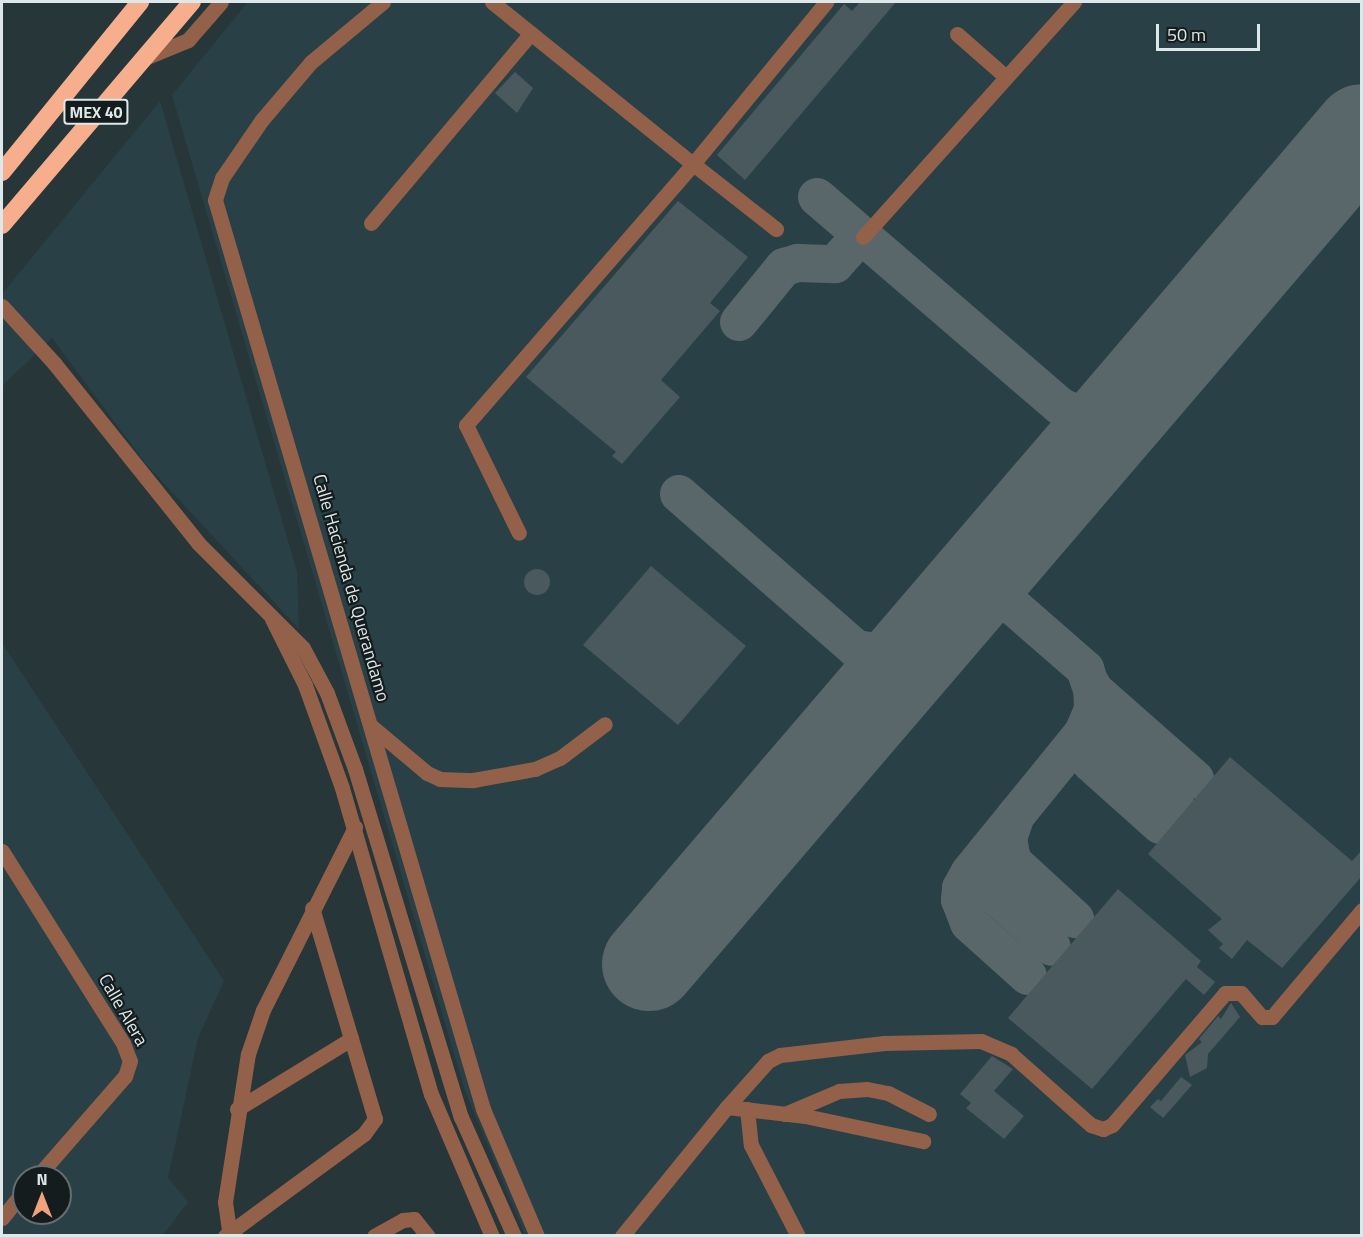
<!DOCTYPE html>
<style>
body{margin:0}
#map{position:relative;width:1363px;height:1237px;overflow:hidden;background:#273639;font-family:"Titillium Web",sans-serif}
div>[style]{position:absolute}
.built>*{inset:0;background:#294146}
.taxiway>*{height:38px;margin:-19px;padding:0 19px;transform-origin:19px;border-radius:19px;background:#5a676a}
.runway>*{height:94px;margin:-47px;padding:0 47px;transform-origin:47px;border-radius:47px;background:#5a676a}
.building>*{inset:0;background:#49595d}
.round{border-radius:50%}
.minor>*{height:15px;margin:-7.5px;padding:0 7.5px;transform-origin:7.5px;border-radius:7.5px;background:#93614a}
.highway>*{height:18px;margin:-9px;padding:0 9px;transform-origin:9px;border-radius:9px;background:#f7ae8c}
span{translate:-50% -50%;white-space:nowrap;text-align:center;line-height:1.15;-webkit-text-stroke:4.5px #151c1d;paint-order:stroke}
.shield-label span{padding:2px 4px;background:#151c1d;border:2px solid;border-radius:4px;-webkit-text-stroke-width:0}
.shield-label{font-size:16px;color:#dee7e9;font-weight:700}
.street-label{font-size:18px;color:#dee7e9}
.frame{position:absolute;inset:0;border:3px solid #dee7e9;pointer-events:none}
.north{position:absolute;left:12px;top:1165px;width:60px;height:60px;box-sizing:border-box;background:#151c1d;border:2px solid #656d6f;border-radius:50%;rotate:0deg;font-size:16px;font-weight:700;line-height:24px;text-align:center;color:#dee7e9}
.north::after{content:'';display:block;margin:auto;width:21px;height:27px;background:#f1a17c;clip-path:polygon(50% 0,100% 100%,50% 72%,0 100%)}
.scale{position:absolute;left:1156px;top:24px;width:104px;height:27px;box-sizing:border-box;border:3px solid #dee7e9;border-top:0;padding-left:8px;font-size:18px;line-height:21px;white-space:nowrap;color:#dee7e9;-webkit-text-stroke:4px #151c1d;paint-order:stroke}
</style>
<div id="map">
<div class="built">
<div style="clip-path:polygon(248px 2px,1361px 2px,1361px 1235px,525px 1235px,465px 1091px,172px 95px)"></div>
<div style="clip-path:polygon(160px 101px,297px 572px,299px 629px,146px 464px,52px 338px,2px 386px,2px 294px)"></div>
<div style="clip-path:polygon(evenodd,2px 643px,224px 981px,198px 1038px,168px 1178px,188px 1202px,163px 1235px,2px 1235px,2px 643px,24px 1177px,60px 1177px,60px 1213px,24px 1213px,24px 1177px)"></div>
</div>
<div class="taxiway">
<div style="left:817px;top:197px;width:321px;rotate:40.7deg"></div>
<div style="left:1060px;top:406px;width:37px;rotate:26deg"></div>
<div style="left:1093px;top:422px;width:14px"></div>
<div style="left:1107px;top:422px;width:17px;rotate:-36deg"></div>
<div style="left:739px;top:322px;width:71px;rotate:-50.7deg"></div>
<div style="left:784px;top:267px;width:15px;rotate:-16deg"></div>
<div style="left:798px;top:263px;width:37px;rotate:2deg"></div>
<div style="left:835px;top:264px;width:39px;rotate:-48deg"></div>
<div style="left:679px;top:494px;width:235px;rotate:41.2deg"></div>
<div style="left:856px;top:649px;width:34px;rotate:8deg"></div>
<div style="left:890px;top:654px;width:34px;rotate:-17deg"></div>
<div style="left:999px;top:555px;width:17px;rotate:115deg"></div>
<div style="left:992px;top:570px;width:24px;rotate:75deg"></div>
<div style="left:998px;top:593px;width:116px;rotate:41.1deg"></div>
<div style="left:1085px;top:669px;width:78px;rotate:71.3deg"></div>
<div style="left:1110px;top:743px;width:86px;rotate:41.2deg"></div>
<div style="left:1094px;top:690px;width:135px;rotate:41.4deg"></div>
<div style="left:1089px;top:720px;width:26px;rotate:99deg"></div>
<div style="left:1085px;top:746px;width:18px;rotate:71deg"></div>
<div style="left:1091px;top:763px;width:93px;rotate:41.9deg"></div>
<div style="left:1016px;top:815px;width:24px;rotate:109deg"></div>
<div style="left:1008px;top:838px;width:23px;rotate:80deg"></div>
<div style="left:1012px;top:861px;width:86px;rotate:42.6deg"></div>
<div style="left:987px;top:851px;width:22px;rotate:103deg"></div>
<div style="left:982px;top:872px;width:18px;rotate:71deg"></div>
<div style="left:988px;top:889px;width:86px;rotate:42.2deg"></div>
<div style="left:1028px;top:976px;width:79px;rotate:-138.1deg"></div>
<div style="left:969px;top:923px;width:25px;rotate:-111deg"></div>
<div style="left:960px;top:900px;width:12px;rotate:-85deg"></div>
<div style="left:961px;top:888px;width:18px;rotate:-61deg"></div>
<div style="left:970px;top:872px;width:179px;rotate:-50.9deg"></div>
<div style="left:1083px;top:733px;width:26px;rotate:-67deg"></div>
<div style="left:1093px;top:709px;width:23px;rotate:-92deg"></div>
</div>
<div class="runway">
<div style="left:649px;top:964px;width:1096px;rotate:-49.44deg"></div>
</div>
<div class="building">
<div style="clip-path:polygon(860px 2px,896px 2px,745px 180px,717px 155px,844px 4px,852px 11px)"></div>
<div style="clip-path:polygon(515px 72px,533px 88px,517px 113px,495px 93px)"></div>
<div style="clip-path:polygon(678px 201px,748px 257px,710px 303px,720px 311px,661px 380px,680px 397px,622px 464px,612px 456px,616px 452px,526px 377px)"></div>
<div style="clip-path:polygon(651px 566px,746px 646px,678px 725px,583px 645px)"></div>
<div class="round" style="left:524px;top:569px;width:26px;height:26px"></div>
<div style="clip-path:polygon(1230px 757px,1352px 861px,1362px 850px,1362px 876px,1282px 968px,1247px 940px,1232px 959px,1219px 948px,1223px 944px,1208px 930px,1222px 919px,1148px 854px)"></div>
<div style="clip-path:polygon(1118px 889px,1201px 961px,1197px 967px,1215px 982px,1204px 995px,1186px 979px,1092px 1089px,1008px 1018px)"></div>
<div style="clip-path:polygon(1231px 1003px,1240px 1017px,1208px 1054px,1207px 1068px,1190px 1077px,1185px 1055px,1202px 1042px,1199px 1039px,1218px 1016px,1221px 1019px)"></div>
<div style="clip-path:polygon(992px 1056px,1013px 1069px,994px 1091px,1024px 1116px,1004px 1139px,966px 1108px,971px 1103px,960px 1094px)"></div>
<div style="clip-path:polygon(1181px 1077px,1192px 1085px,1163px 1118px,1150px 1107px,1158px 1099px,1161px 1101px)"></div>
</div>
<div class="minor">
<div style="left:383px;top:2px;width:94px;rotate:140.2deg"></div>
<div style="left:311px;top:62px;width:77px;rotate:130.3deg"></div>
<div style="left:261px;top:121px;width:69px;rotate:124.4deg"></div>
<div style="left:222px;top:178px;width:23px;rotate:108deg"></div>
<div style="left:215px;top:200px;width:948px;rotate:73.57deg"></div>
<div style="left:483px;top:1109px;width:138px;rotate:67deg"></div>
<div style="left:492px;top:2px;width:258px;rotate:38.9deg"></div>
<div style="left:693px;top:164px;width:346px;rotate:131deg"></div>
<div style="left:466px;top:425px;width:120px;rotate:63.9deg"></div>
<div style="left:957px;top:34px;width:65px;rotate:41.3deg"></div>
<div style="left:142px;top:59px;width:50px;rotate:-22.4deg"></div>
<div style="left:188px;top:40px;width:50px;rotate:-49deg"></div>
<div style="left:371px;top:223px;width:248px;rotate:-49.9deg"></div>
<div style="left:776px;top:229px;width:105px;rotate:-141.9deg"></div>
<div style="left:693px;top:164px;width:210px;rotate:-50.6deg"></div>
<div style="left:863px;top:237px;width:316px;rotate:-48.1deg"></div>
<div style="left:2px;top:306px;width:77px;rotate:47.6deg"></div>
<div style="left:54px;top:363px;width:231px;rotate:51.3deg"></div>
<div style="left:198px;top:543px;width:148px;rotate:45deg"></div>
<div style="left:303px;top:648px;width:51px;rotate:61.9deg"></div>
<div style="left:327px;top:693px;width:81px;rotate:69.8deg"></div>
<div style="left:355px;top:769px;width:364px;rotate:73.1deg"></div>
<div style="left:461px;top:1117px;width:130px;rotate:66deg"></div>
<div style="left:272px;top:619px;width:74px;rotate:63.4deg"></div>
<div style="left:305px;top:685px;width:109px;rotate:70.2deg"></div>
<div style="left:342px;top:788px;width:319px;rotate:73.8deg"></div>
<div style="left:431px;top:1094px;width:155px;rotate:66.8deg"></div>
<div style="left:371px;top:726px;width:73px;rotate:40deg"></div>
<div style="left:427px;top:773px;width:14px;rotate:25deg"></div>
<div style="left:440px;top:779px;width:33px;rotate:2deg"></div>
<div style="left:473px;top:780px;width:63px;rotate:-10.1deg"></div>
<div style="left:535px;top:769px;width:27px;rotate:-24deg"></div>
<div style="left:560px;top:758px;width:56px;rotate:-37.1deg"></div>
<div style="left:2px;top:851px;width:227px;rotate:57.8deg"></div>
<div style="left:123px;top:1043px;width:19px;rotate:69deg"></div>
<div style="left:130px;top:1061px;width:16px;rotate:108deg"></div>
<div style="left:125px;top:1076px;width:134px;rotate:131.1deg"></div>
<div style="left:727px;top:1107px;width:79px;rotate:6.6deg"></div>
<div style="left:805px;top:1116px;width:121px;rotate:12deg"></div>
<div style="left:237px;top:1109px;width:134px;rotate:-31.6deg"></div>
<div style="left:747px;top:1109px;width:36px;rotate:84deg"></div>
<div style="left:751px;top:1145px;width:102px;rotate:62.7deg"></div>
<div style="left:785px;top:1114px;width:59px;rotate:-23.1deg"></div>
<div style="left:839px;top:1091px;width:28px;rotate:-4deg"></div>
<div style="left:867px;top:1089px;width:21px;rotate:11deg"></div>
<div style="left:888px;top:1093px;width:46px;rotate:27.1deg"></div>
<div style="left:2px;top:1218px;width:35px;rotate:-51deg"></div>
<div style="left:225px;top:1236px;width:172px;rotate:-36.3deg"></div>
<div style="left:364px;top:1134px;width:19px;rotate:-54deg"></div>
<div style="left:375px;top:1119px;width:220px;rotate:-106.6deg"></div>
<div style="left:235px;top:1236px;width:8px;rotate:-135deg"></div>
<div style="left:229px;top:1230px;width:28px;rotate:-98deg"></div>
<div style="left:225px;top:1202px;width:150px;rotate:-81.2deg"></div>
<div style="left:248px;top:1054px;width:46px;rotate:-71.2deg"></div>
<div style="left:263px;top:1010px;width:205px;rotate:-63.3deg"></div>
<div style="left:374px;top:1236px;width:33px;rotate:-29deg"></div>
<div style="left:403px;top:1220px;width:11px;rotate:-5deg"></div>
<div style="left:414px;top:1219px;width:22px;rotate:51deg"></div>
<div style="left:622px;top:1236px;width:166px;rotate:-50.9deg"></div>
<div style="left:727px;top:1107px;width:62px;rotate:-48.3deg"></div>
<div style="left:768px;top:1061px;width:13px;rotate:-27deg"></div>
<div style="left:780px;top:1055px;width:105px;rotate:-6.6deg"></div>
<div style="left:884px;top:1043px;width:97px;rotate:-1.2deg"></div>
<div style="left:981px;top:1041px;width:33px;rotate:23deg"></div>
<div style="left:1011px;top:1054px;width:107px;rotate:41.6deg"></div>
<div style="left:1091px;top:1125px;width:13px;rotate:18deg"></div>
<div style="left:1103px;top:1129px;width:10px;rotate:-24deg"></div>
<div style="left:1112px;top:1125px;width:174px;rotate:-49.4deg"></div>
<div style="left:1225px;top:993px;width:16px"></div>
<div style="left:1241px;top:993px;width:32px;rotate:49deg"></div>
<div style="left:1262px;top:1017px;width:10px"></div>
<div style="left:1272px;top:1017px;width:140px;rotate:-49.9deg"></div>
</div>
<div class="highway">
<div style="left:2px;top:172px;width:219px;rotate:-50.9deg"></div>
<div style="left:2px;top:225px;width:293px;rotate:-49.6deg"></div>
</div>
<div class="shield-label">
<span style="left:96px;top:112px">MEX 40</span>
</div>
<div class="street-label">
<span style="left:351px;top:588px;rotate:74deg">Calle Hacienda de Querandamo</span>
<span style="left:123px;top:1010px;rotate:60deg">Calle Alera</span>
</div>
<div class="frame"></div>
<div class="north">N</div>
<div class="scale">50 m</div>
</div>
